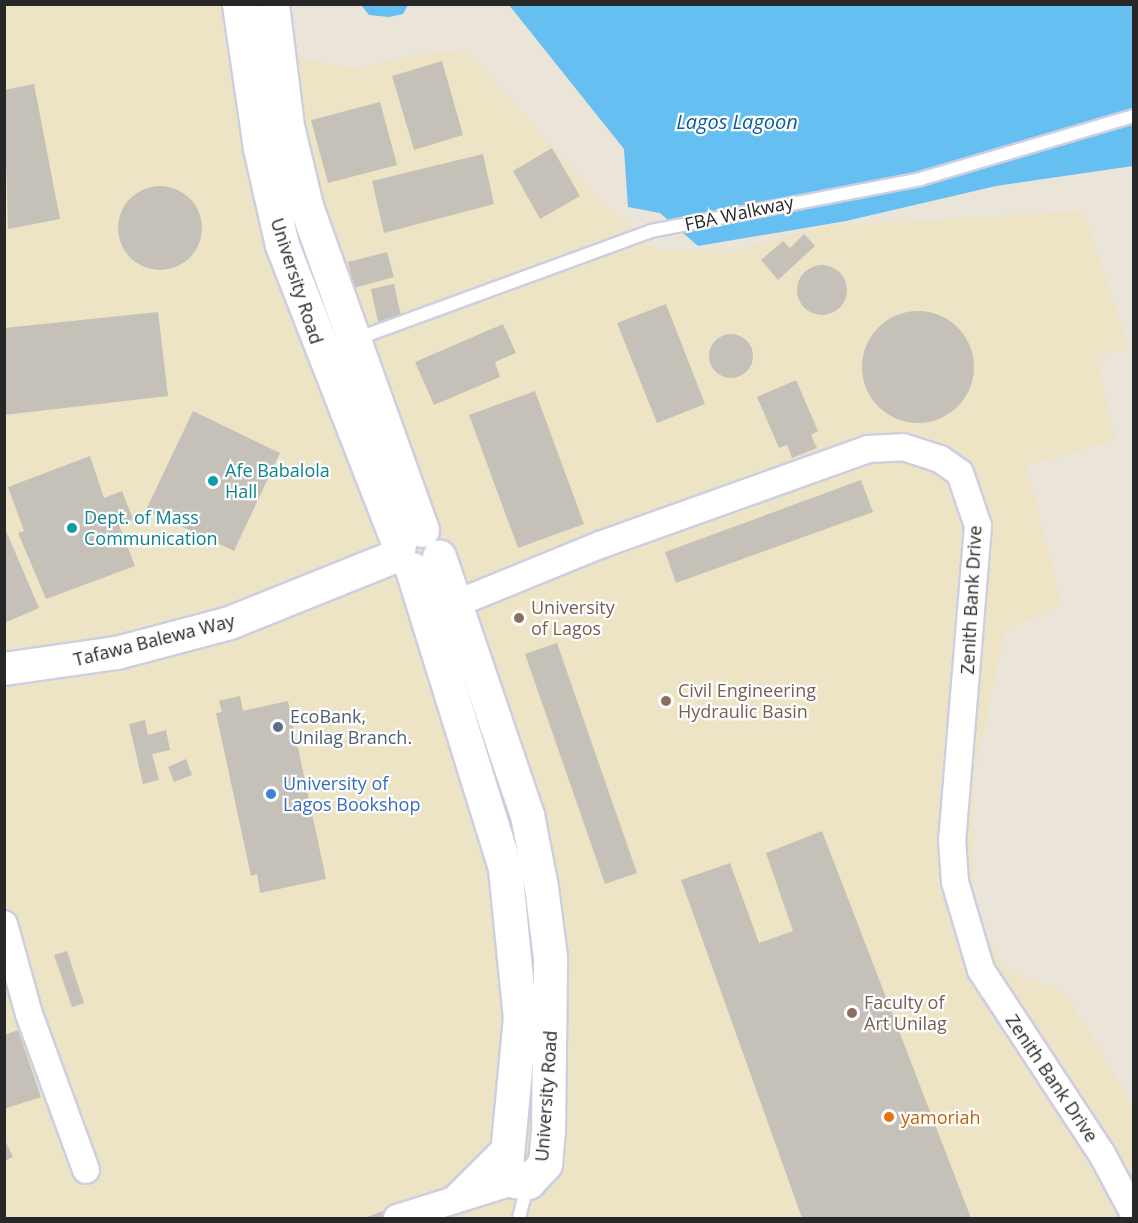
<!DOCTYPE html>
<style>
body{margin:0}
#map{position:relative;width:1138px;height:1223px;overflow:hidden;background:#ebe4d8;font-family:"Open Sans",sans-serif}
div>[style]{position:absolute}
.education>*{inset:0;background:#ede4c6}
.water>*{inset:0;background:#66bff1}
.building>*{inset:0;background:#c6c1b8}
.round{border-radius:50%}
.roads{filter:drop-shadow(2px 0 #cdcfe1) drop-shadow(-2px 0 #cdcfe1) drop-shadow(0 2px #cdcfe1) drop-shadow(0 -2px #cdcfe1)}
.service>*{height:12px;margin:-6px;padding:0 6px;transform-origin:6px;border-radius:6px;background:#fff}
.minor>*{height:26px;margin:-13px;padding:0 13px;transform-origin:13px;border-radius:13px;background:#fff}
.tertiary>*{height:32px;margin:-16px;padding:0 16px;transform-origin:16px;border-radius:16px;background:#fff}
.secondary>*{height:33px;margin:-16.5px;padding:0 16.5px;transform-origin:16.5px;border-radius:16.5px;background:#fff}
.dots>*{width:16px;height:16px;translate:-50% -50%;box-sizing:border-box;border:3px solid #fff;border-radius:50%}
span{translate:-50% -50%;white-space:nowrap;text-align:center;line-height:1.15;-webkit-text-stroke:4.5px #fff;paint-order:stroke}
.street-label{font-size:18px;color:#272727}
.culture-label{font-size:18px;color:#0d838f}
.left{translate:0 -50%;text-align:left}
.education-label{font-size:18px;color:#785e54}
.service-label{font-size:18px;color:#4e5e75}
.shop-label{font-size:18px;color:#366cbe}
.food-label{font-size:18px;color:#c56008}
.water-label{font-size:20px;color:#095a99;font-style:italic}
.frame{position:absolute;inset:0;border:6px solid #272727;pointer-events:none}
</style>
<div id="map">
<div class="education">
<div style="clip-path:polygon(5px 5px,255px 5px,302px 58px,358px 69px,400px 57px,454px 51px,473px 58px,602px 202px,658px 250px,734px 251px,826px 226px,1083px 211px,1128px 347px,1097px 358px,1116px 439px,1027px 466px,1062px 605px,1005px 630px,974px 775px,973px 907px,1005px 971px,1064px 991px,1133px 1105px,1133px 1218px,5px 1218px)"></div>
</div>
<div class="water">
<div style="clip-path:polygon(361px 5px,408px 5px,403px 14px,389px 17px,369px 15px)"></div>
<div style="clip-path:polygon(509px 5px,1133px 5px,1133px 166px,996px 186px,846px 221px,698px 246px,660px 213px,628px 207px,624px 149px)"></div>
</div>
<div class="building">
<div style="clip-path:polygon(442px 61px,463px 135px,414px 150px,392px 76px)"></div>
<div style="clip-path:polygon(34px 84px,60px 219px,8px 229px,4px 90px)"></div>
<div style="clip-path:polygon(380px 102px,397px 165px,328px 183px,311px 120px)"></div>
<div style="clip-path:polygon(552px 148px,580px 196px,540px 219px,513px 171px)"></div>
<div style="clip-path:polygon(483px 154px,494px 204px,384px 233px,372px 181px)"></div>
<div class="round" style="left:118px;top:186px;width:84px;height:84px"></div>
<div style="clip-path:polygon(804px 234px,815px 246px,778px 280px,761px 260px,783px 241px,790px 248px)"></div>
<div style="clip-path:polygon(387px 252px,394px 277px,354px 288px,348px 262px)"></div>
<div class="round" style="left:797px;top:265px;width:50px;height:50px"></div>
<div style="clip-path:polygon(394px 284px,401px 316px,378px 322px,371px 289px)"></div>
<div style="clip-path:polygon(666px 304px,705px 404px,657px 423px,617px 323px)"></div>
<div class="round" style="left:862px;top:311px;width:112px;height:112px"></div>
<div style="clip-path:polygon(158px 312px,168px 396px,4px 415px,4px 328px)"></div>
<div style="clip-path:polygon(503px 324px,516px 353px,495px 362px,500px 377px,434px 405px,415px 362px)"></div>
<div class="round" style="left:709px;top:334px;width:44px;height:44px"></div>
<div style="clip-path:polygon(796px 380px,818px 431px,811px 435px,817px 448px,792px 458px,787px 445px,779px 448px,757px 397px)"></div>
<div style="clip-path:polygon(535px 391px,584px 524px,518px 548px,469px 415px)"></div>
<div style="clip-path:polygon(193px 411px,280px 453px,234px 551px,146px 510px)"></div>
<div style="clip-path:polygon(90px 456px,104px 498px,122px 491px,133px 519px,119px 525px,135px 566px,46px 599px,18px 533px,24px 531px,8px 487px)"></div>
<div style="clip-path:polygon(861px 480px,873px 512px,676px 583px,665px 552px)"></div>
<div style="clip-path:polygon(4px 526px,39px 608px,4px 623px)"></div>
<div style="clip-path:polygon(557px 643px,637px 873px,605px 884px,525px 654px)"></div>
<div style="clip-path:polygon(240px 696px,243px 711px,288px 701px,326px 879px,260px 893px,257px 874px,251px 876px,216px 713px,222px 712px,219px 701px)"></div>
<div style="clip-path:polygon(145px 720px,148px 735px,166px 730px,170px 750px,152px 754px,159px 780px,143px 784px,129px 724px)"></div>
<div style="clip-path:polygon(186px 759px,192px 775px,174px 782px,168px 767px)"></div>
<div style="clip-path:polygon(822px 831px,971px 1218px,802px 1218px,681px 880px,730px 863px,759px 943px,793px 931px,766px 853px)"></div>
<div style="clip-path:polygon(67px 951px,84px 1003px,72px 1007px,54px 955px)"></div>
<div style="clip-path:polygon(18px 1030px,41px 1097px,4px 1109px,4px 1035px)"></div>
<div style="clip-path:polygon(4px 1138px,13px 1157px,4px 1161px)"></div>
<div style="clip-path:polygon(391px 1208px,395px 1218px,364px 1218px)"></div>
</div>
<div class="roads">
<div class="service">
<div style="left:356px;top:339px;width:314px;rotate:-20.1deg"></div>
<div style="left:651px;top:231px;width:274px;rotate:-10.9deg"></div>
<div style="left:920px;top:179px;width:223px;rotate:-16.4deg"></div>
<div style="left:519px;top:1218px;width:36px;rotate:-76deg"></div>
</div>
<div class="minor">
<div style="left:438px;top:611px;width:175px;rotate:-22.2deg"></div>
<div style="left:600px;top:545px;width:285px;rotate:-19.7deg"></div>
<div style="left:868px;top:449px;width:35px;rotate:-3deg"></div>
<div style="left:903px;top:447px;width:39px;rotate:18deg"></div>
<div style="left:940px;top:459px;width:24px;rotate:35deg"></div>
<div style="left:960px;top:473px;width:56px;rotate:71.2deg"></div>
<div style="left:978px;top:526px;width:314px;rotate:94.7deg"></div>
<div style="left:952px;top:839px;width:43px;rotate:86deg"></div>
<div style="left:955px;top:882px;width:92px;rotate:73.5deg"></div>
<div style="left:981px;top:970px;width:220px;rotate:56.7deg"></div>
<div style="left:1102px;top:1154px;width:68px;rotate:61.9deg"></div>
<div style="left:4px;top:924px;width:93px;rotate:74.5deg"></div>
<div style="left:29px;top:1014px;width:166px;rotate:69.9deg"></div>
<div style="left:454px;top:1200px;width:75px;rotate:-45deg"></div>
<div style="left:397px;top:1218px;width:125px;rotate:-17.3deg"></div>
</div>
<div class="tertiary">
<div style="left:4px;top:669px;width:114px;rotate:-8.1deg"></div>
<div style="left:117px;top:653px;width:117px;rotate:-14.9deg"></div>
<div style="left:230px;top:623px;width:182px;rotate:-21.9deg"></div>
</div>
<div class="secondary">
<div style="left:239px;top:4px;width:146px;rotate:81.7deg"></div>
<div style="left:260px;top:148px;width:99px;rotate:77.2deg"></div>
<div style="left:282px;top:245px;width:322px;rotate:68.7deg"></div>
<div style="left:272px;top:4px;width:123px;rotate:83deg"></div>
<div style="left:287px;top:126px;width:82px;rotate:76.6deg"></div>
<div style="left:306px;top:206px;width:344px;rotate:70.3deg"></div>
<div style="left:412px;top:569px;width:313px;rotate:72.7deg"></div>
<div style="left:505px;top:868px;width:150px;rotate:84.3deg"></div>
<div style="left:520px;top:1017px;width:148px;rotate:95.4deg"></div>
<div style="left:506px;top:1164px;width:20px;rotate:60deg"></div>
<div style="left:516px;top:1181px;width:12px;rotate:5deg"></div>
<div style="left:528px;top:1182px;width:25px;rotate:-47deg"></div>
<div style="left:545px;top:1164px;width:34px;rotate:-85deg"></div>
<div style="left:548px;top:1130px;width:173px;rotate:-89.3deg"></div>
<div style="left:550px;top:957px;width:71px;rotate:-97.3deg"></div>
<div style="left:541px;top:887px;width:73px;rotate:-101deg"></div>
<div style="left:527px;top:815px;width:273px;rotate:-108.8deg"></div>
</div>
</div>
<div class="dots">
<div style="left:213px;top:481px;background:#0f9aa8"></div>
<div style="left:72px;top:528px;background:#0f9aa8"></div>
<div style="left:519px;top:618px;background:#8d6e63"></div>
<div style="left:666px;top:701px;background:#8d6e63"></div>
<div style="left:278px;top:727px;background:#5c6f8a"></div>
<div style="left:271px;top:794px;background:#3f7fe0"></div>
<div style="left:852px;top:1013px;background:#8d6e63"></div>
<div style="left:889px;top:1117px;background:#e8710a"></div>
</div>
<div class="street-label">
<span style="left:739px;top:213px;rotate:-12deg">FBA Walkway</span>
<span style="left:297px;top:281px;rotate:72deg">University Road</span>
<span style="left:971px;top:600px;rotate:-87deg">Zenith Bank Drive</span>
<span style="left:154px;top:640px;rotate:-14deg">Tafawa Balewa Way</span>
<span style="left:1052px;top:1078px;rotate:56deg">Zenith Bank Drive</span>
<span style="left:546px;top:1096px;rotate:-86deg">University Road</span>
</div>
<div class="culture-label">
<span class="left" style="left:225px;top:481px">Afe Babalola<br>Hall</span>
<span class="left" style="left:84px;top:528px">Dept. of Mass<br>Communication</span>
</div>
<div class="education-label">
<span class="left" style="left:531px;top:618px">University<br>of Lagos</span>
<span class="left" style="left:678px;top:701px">Civil Engineering<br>Hydraulic Basin</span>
<span class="left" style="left:864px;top:1013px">Faculty of<br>Art Unilag</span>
</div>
<div class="service-label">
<span class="left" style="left:290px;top:727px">EcoBank,<br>Unilag Branch.</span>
</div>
<div class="shop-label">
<span class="left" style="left:283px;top:794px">University of<br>Lagos Bookshop</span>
</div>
<div class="food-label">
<span class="left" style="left:901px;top:1117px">yamoriah</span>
</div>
<div class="water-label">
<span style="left:737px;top:121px">Lagos Lagoon</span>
</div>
<div class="frame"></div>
</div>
